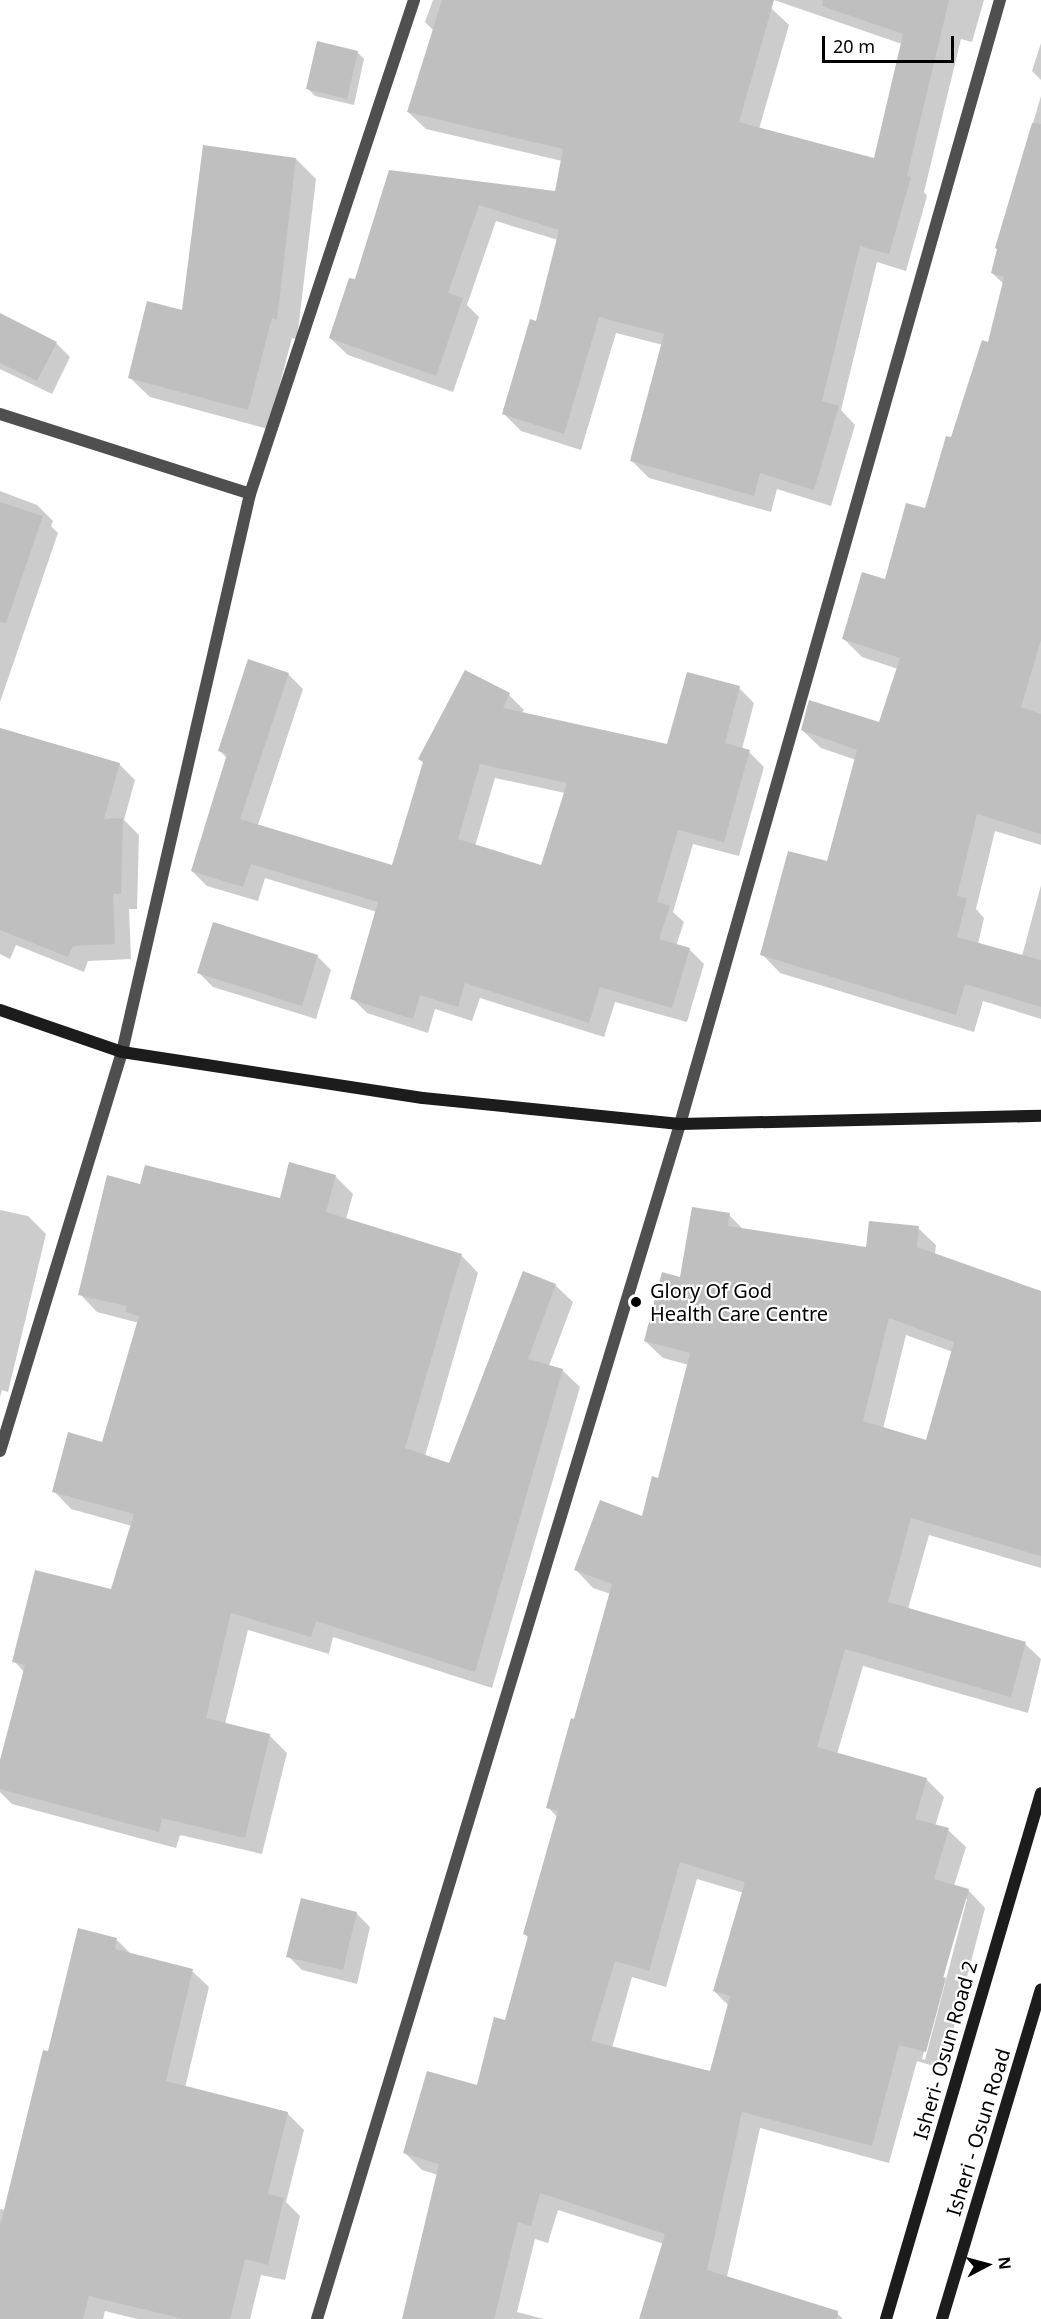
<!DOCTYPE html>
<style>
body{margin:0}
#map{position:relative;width:1041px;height:2319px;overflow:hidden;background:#fff;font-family:"Noto Sans",sans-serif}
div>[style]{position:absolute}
.shadow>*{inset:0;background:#0003}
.building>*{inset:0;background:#bfbfbf}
.street>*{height:12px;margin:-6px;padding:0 6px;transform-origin:6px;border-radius:6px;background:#4f4f4f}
.secondary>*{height:12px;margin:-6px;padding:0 6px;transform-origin:6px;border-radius:6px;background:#1c1c1c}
.dots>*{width:16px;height:16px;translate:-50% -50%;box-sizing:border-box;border:3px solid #fff;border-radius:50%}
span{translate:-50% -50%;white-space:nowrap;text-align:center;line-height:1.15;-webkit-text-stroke:4.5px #fff;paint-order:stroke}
.poi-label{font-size:20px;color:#000}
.left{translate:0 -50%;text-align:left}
.street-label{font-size:20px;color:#000}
.north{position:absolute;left:957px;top:2235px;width:60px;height:60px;-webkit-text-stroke:4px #fff;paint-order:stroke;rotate:84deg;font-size:16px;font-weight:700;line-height:24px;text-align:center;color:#000}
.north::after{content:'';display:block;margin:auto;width:21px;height:27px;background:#000;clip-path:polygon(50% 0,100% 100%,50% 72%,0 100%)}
.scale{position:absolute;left:822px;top:36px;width:132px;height:27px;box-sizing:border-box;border:3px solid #000;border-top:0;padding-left:8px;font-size:18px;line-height:21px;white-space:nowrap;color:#000;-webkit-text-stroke:4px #fff;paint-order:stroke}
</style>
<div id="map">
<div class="shadow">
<div style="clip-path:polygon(433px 0,744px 0,771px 8px,789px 25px,759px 129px,875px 160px,902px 44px,774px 0,984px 0,972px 42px,961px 39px,924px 192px,927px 196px,906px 271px,877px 262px,841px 410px,855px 425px,831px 506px,777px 489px,771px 512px,649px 478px,632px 461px,663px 345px,616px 333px,581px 450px,521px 431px,504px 414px,537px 323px,558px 240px,496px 221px,467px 305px,479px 317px,453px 392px,348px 355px,330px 338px,356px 281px,390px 171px,556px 193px,562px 161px,426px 129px,408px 112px,434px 31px,425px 22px)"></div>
<div style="clip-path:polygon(1041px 43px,1041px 80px,1032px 71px)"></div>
<div style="clip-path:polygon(357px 52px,364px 59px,354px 105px,315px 96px,308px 89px)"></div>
<div style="clip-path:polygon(1041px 96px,1041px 300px,1011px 291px,992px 273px,999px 250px,996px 248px)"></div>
<div style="clip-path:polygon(296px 159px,316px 179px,297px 339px,292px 338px,268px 429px,150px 397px,129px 377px,184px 312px)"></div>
<div style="clip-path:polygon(0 315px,56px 343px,70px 357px,52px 394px,0 369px)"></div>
<div style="clip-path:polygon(1041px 359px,1041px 845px,995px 831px,976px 909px,984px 918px,978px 944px,1022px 956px,1041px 885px,1041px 1019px,983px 1001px,974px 1032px,780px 973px,762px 954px,828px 863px,856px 760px,821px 748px,802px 730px,880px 724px,898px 669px,862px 657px,843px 638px,886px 581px,926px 510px,952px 439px)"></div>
<div style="clip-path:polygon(0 491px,37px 505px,53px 521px,51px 526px,58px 533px,0 702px)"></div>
<div style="clip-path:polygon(evenodd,465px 672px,509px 695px,524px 710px,522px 713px,669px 745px,739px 688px,754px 703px,742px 749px,749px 752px,764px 767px,739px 856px,693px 844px,673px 912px,684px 922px,676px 946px,689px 949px,704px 964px,687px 1022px,615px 1002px,604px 1037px,480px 998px,472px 1021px,435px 1009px,428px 1033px,367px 1013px,352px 998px,377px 912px,265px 878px,258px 901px,207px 886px,192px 871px,227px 758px,220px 751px,288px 674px,303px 689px,258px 825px,393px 867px,425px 764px,420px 759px,465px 672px,495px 778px,565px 793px,542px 867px,475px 846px,495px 778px)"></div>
<div style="clip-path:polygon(0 728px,119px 764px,135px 780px,124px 820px,139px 835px,137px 909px,129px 909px,131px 959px,88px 961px,84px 972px,16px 945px,10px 959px,0 954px)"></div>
<div style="clip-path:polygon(317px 956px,331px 970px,316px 1019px,213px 987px,199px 973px)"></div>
<div style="clip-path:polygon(335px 1176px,353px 1194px,346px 1219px,461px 1255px,478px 1273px,425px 1456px,450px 1465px,555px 1285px,573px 1302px,549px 1366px,562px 1370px,580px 1387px,492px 1688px,333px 1637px,329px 1654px,248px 1630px,225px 1724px,269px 1735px,287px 1753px,262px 1854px,180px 1835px,176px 1848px,12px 1804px,0 1792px,0 1766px,24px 1672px,14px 1661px,112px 1591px,132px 1526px,71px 1509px,54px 1491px,103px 1444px,139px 1323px,97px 1312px,80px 1294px,141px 1186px,281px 1199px)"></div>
<div style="clip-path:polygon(0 1210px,28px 1216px,46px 1234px,8px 1392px,2px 1390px,0 1397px)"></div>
<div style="clip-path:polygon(evenodd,729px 1215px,744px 1230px,868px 1249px,918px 1228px,936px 1245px,935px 1255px,1041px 1293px,1041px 1568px,929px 1535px,908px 1609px,1025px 1644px,1041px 1659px,1028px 1713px,863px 1666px,837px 1754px,926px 1779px,944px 1797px,935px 1826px,948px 1830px,966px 1847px,954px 1886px,968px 1890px,985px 1908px,943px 2069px,917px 2061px,889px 2163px,760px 2128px,727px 2277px,836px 2312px,843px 2319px,641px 2319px,664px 2244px,558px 2210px,548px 2243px,535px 2239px,517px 2312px,544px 2319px,403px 2319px,438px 2175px,422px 2170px,405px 2153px,478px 2087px,506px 2021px,529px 1938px,524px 1934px,557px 1817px,548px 1807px,611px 1594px,593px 1588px,576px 1570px,643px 1518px,659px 1480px,689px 1365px,663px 1358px,645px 1341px,681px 1279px,729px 1215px,906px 1335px,953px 1352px,927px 1442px,883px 1429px,906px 1335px,729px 1215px,697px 1879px,744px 1893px,714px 1991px,729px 2006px,712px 2072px,612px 2048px,632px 1977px,666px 1987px,697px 1879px,729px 1215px,964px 1899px,967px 1899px,925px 2060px,922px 2059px,964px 1899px)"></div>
<div style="clip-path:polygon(356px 1913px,370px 1927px,357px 1984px,302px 1970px,288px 1956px)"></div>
<div style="clip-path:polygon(117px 1940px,132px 1955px,192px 1971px,209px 1987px,185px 2088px,287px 2113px,304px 2130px,286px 2202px,300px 2216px,285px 2280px,261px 2275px,250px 2319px,137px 2319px,105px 2311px,103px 2319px,0 2319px,0 2209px,5px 2210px,49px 2053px)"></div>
</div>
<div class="building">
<div style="clip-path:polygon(442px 0,774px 0,739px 122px,874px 158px,903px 34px,822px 6px,823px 0,949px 0,907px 176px,911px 177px,889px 254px,860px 246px,822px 401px,839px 406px,814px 490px,760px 473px,754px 496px,630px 461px,664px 334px,599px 317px,564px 434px,502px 414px,530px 319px,536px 321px,559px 230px,479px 205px,448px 293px,463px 298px,436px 376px,329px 338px,349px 278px,355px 279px,389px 170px,555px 191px,563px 149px,407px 112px)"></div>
<div style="clip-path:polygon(317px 41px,358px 51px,347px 99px,306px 89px)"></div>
<div style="clip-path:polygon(1032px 123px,1041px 124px,1041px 640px,1021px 707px,1041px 714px,1041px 834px,977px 814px,957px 896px,967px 898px,957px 937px,1041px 960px,1041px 1007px,965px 984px,956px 1015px,760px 955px,788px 851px,827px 861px,857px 750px,801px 730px,809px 700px,879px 722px,900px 658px,842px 639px,862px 572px,885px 579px,906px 503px,925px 508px,946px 436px,951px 437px,982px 340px,988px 342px,1004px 277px,991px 273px,997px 249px,995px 248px)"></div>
<div style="clip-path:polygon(203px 145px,296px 158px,277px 320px,272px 318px,248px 410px,128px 378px,147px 301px,182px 310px)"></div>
<div style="clip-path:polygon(0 313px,57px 342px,37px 381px,0 363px)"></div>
<div style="clip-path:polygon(0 502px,43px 516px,6px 623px,0 622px)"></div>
<div style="clip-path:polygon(evenodd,248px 659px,289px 673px,240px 819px,392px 865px,423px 762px,418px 759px,465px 670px,510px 693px,503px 708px,667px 744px,687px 672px,740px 686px,725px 743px,750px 750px,724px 842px,678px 830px,657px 902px,670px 906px,659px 939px,690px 948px,672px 1008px,600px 987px,589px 1023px,465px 983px,458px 1007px,420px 995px,413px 1019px,350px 999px,378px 902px,251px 864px,243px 887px,191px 871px,227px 754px,218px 751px,248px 659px,480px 764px,567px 783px,541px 865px,458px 839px,480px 764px)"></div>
<div style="clip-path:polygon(0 728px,120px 763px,104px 819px,123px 818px,121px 894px,113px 894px,115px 944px,73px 946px,68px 957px,0 930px)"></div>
<div style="clip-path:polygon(213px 922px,318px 955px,302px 1006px,197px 973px)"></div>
<div style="clip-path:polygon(289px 1162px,336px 1175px,326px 1212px,462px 1254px,405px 1448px,449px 1463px,523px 1271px,556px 1284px,528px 1359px,563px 1369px,475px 1672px,316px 1621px,311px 1637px,231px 1613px,206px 1718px,270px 1734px,245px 1838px,162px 1818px,159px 1832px,0 1789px,0 1760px,25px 1665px,12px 1662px,35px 1570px,111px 1589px,134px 1514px,52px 1492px,68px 1432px,102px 1442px,139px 1316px,126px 1312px,127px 1306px,78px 1295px,107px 1175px,140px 1184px,145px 1165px,280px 1198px)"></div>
<div style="clip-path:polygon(evenodd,692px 1207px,730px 1213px,728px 1226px,866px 1247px,869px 1221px,919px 1226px,917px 1247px,1041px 1291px,1041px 1556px,911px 1518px,888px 1602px,1026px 1642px,1011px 1697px,845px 1649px,817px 1747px,927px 1778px,915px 1819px,949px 1828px,934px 1879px,969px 1889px,943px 1977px,946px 1978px,926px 2052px,899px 2045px,872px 2146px,742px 2112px,707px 2270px,838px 2311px,837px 2319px,639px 2319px,665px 2234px,540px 2193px,531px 2226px,518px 2222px,494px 2319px,402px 2319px,439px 2164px,403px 2153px,427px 2071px,477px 2085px,494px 2017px,505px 2020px,528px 1936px,523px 1934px,558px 1811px,546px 1808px,571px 1718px,574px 1719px,612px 1584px,574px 1570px,600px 1500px,642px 1516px,652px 1476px,658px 1478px,690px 1353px,644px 1341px,662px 1272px,680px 1277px,692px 1207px,889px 1318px,954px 1342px,926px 1440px,863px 1421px,889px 1318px,692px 1207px,680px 1862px,745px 1882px,713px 1991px,730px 1996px,710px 2071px,591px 2041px,615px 1961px,649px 1971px,680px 1862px)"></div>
<div style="clip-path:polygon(301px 1898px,357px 1912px,343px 1970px,286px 1957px)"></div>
<div style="clip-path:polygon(78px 1928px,117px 1938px,115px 1949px,193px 1969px,166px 2081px,288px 2112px,268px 2194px,284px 2198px,268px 2265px,245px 2259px,230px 2319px,184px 2319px,89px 2296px,83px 2319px,0 2319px,0 2226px,43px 2050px,48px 2051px)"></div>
</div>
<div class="street">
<div style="left:0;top:414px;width:262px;rotate:17.7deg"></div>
<div style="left:0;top:1451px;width:417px;rotate:-73deg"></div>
<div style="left:122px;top:1052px;width:572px;rotate:-77.08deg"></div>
<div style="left:250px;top:494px;width:521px;rotate:-71.63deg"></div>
<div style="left:317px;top:2319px;width:1249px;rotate:-73.1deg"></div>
<div style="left:680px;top:1124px;width:1169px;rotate:-74.11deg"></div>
</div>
<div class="secondary">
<div style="left:0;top:1010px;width:129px;rotate:19deg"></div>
<div style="left:122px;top:1052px;width:304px;rotate:8.7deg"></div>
<div style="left:423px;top:1098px;width:258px;rotate:5.8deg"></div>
<div style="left:680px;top:1124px;width:361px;rotate:-1.3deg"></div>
<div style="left:886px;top:2319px;width:548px;rotate:-73.58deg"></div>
<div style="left:942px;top:2319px;width:344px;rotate:-73.3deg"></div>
</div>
<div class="dots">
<div style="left:636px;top:1302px;background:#000"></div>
</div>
<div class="poi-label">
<span class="left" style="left:650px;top:1302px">Glory Of God<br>Health Care Centre</span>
</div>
<div class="street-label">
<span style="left:945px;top:2050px;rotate:-74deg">Isheri- Osun Road 2</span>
<span style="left:978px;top:2132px;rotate:-73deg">Isheri - Osun Road</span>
</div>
<div class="north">N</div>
<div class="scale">20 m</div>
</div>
